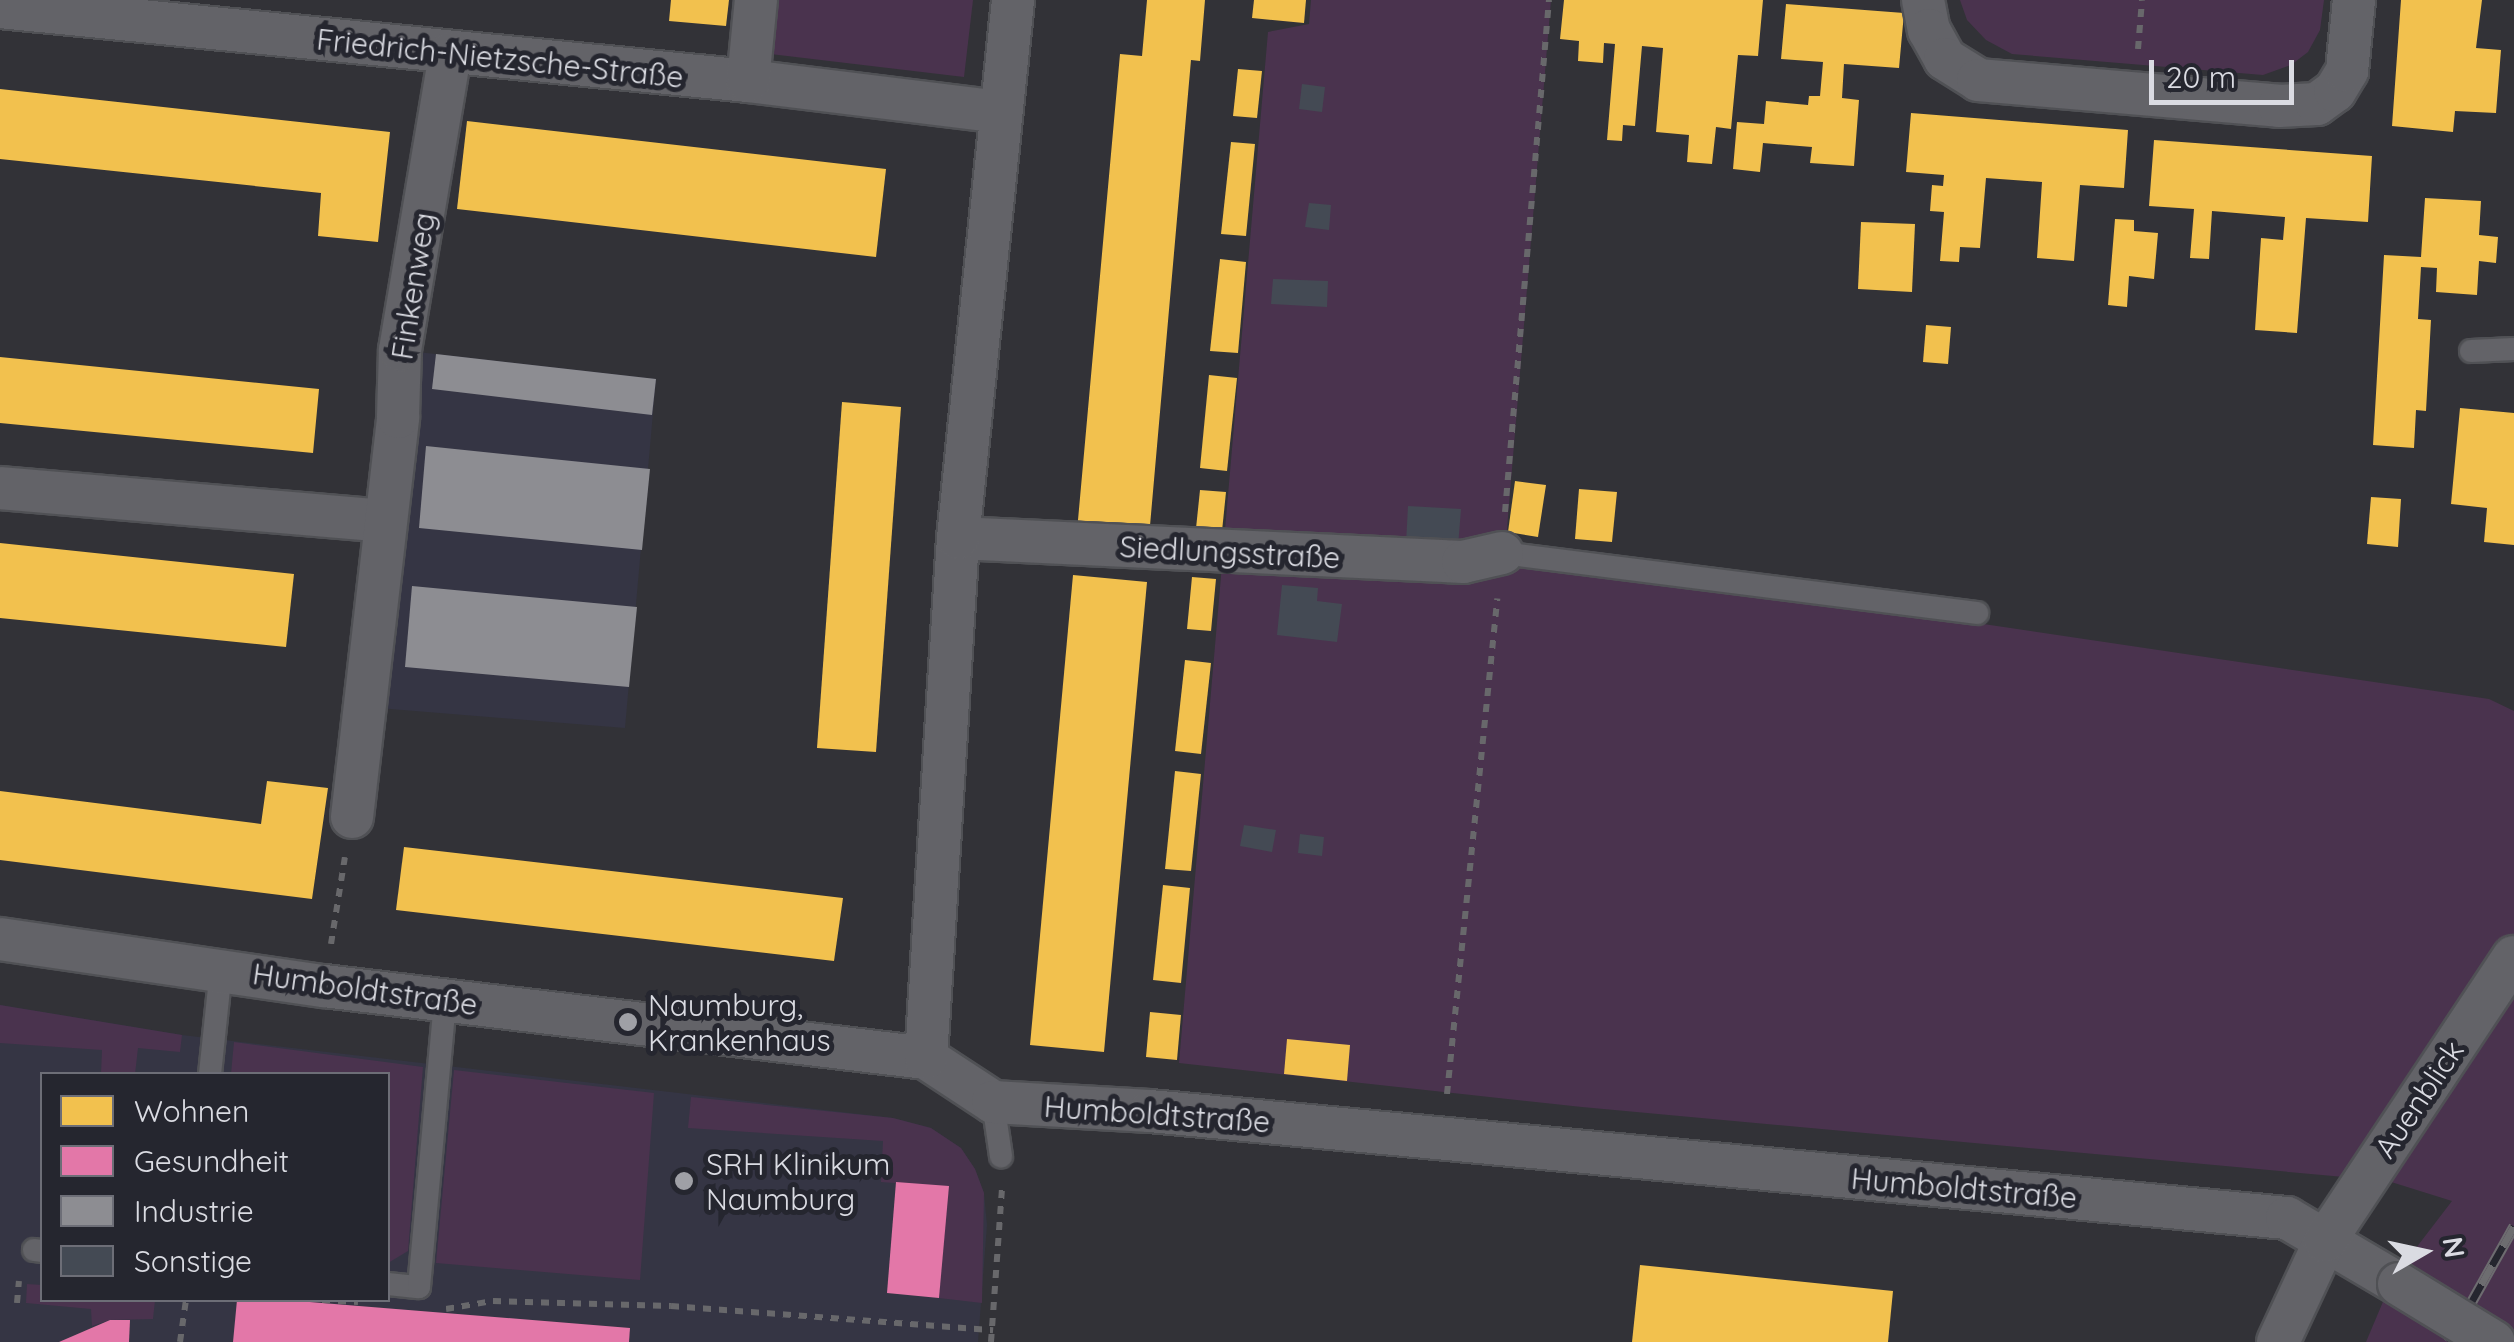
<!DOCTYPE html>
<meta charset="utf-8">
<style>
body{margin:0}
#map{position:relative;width:2514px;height:1342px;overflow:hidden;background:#323237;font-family:Quicksand,sans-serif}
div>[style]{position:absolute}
.built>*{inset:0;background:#353544}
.green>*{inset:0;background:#4a334e}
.homes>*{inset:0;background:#f2c14e}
.health>*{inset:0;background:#e377a8}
.industry>*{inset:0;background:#8d8d92}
.building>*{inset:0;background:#444a54}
.path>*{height:6px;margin-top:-3px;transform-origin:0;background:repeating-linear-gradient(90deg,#68686b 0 8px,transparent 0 16px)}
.roads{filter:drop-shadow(2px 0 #505155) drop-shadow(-2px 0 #505155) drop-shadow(0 2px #505155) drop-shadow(0 -2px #505155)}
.lane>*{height:22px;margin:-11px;padding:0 11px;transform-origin:11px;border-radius:11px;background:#636368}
.street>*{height:42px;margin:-21px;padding:0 21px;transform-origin:21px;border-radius:21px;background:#636368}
.rail>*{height:11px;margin-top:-5.5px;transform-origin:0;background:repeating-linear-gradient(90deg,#25262f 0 22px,#6d6d70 0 44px);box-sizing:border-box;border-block:2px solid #6d6d70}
.bridges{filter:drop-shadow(2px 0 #505155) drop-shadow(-2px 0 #505155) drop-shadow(0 2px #505155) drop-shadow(0 -2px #505155)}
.street-bridge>*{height:42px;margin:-21px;padding:0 21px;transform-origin:21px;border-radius:21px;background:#636368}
.dots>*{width:28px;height:28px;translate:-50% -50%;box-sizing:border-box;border:5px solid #25262f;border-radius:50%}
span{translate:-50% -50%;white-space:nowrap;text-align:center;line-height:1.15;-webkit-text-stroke:10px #25262f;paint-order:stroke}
.street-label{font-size:30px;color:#dadbe2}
.poi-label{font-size:30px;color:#dadbe2}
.left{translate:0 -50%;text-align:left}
.legend{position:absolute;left:40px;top:1072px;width:350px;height:230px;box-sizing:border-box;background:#25262f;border:2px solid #6d6e77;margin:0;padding:12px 18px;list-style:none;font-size:30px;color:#dadbe2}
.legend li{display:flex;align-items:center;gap:20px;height:50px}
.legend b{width:50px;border:2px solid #6d6e77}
.north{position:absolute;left:2374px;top:1202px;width:100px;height:100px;-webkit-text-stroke:8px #25262f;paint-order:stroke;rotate:81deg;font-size:28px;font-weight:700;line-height:40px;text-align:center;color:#dadbe2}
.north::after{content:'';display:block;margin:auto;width:35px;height:45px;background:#dadbe2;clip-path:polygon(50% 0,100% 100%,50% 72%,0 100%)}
.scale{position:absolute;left:2149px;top:60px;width:145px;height:45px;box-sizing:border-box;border:5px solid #dadbe2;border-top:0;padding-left:12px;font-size:30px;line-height:35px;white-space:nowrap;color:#dadbe2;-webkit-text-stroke:8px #25262f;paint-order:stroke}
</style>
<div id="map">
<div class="built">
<div style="clip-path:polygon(400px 350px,656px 379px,625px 728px,366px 707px)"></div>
<div style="clip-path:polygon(evenodd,0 1005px,182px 1035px,893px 1118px,931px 1128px,961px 1148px,975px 1169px,984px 1193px,987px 1225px,978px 1342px,0 1342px,0 1005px,42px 1074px,388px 1074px,388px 1300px,42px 1300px,42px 1074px)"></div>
</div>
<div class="green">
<div style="clip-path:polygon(767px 0,973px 0,964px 77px,761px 53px)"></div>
<div style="clip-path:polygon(1311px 0,1551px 0,1505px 553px,2489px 699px,2514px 711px,2514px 1342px,2366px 1342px,2393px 1278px,2452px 1201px,2388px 1181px,1582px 1107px,1179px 1063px,1268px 32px,1309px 24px)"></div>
<div style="clip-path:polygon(1960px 0,2324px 0,2320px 30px,2308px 52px,2291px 65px,2263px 75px,2012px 54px,1986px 40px,1967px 20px)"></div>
<div style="clip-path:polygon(0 1005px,182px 1035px,180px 1052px,138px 1048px,135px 1074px,101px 1074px,102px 1050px,0 1043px)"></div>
<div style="clip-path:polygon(234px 1042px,423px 1067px,408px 1251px,388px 1263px,388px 1074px,231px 1074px)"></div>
<div style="clip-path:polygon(454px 1070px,654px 1093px,640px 1280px,436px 1263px)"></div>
<div style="clip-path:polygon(691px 1097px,893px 1118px,931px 1128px,961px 1148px,975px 1169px,984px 1193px,982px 1303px,939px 1298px,948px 1187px,881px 1182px,883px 1141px,688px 1128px)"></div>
<div style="clip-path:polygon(27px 1284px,42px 1285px,42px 1300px,155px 1300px,153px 1319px,110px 1320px,92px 1326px,91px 1309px,26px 1303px)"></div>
</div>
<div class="homes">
<div style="clip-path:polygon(671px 0,729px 0,726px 26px,669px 21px)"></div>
<div style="clip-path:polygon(1147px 0,1205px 0,1200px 61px,1191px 60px,1149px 537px,1077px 531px,1120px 54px,1142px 56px)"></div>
<div style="clip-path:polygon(1254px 0,1306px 0,1304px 23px,1252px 18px)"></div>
<div style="clip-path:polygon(1564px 0,1763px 0,1758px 56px,1738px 55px,1731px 129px,1716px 127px,1712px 164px,1687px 162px,1689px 135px,1656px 132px,1663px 48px,1642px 46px,1635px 126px,1623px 125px,1622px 141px,1607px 140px,1615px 44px,1604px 43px,1603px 63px,1578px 61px,1579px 41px,1560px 39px)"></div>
<div style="clip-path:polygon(2401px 0,2482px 0,2476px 48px,2501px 50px,2496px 113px,2455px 111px,2453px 132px,2392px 126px)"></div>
<div style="clip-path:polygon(1786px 4px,1904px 13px,1899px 68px,1844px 64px,1842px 98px,1859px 100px,1854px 166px,1810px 163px,1812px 147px,1763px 143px,1760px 172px,1733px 169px,1737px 122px,1764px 124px,1766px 101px,1808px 105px,1809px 96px,1820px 96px,1823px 62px,1781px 59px)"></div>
<div style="clip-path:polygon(1238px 69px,1262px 71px,1257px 118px,1233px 116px)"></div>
<div style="clip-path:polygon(0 89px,390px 132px,378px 242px,318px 236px,321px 193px,0 159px)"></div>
<div style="clip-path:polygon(1911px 113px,2128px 130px,2124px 188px,2080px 185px,2074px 261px,2037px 258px,2042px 182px,1986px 178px,1980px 248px,1960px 247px,1959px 262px,1940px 261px,1944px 212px,1930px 211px,1932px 185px,1943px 186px,1944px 175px,1906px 172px)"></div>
<div style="clip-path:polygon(467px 121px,886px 169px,876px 257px,457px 209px)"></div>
<div style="clip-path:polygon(2154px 140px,2372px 156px,2368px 222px,2306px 218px,2297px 333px,2255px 330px,2261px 238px,2283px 240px,2285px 217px,2212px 211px,2209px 259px,2190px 258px,2194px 209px,2149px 206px)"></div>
<div style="clip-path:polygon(1231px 142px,1255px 144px,1246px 236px,1221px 234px)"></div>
<div style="clip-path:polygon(2425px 198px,2481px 201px,2479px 235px,2498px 237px,2496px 263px,2479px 261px,2477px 295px,2436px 292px,2437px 268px,2421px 267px,2418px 319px,2431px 320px,2426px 411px,2416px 410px,2414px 448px,2373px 445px,2384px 255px,2421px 257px)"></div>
<div style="clip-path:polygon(2115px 219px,2134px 220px,2134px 231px,2158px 233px,2154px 279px,2129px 276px,2127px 307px,2108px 305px)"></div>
<div style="clip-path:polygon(1861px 222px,1915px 224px,1912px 292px,1858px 289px)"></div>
<div style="clip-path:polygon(1220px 259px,1246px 262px,1238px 353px,1210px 351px)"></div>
<div style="clip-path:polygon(1926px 325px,1951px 327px,1948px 364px,1923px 362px)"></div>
<div style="clip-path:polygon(0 357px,319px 389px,313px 453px,0 423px)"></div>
<div style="clip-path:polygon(1209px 375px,1237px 378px,1227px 471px,1200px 468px)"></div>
<div style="clip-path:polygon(842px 402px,901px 407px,876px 752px,817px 748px)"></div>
<div style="clip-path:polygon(2460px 408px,2514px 413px,2514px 545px,2484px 542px,2487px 508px,2451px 504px)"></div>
<div style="clip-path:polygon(1515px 481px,1546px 485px,1538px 537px,1508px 532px)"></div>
<div style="clip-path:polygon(1579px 489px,1617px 492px,1612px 542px,1575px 539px)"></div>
<div style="clip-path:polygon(1200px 490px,1226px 492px,1221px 541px,1195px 538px)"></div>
<div style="clip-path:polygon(2371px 497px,2401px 499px,2398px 547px,2367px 544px)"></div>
<div style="clip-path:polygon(0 543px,294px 574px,286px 647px,0 618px)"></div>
<div style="clip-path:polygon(1073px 575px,1147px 582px,1104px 1052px,1030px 1045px)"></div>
<div style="clip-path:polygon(1192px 577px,1216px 579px,1211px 631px,1187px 629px)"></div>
<div style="clip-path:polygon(1185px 660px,1211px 663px,1201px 754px,1175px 751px)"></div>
<div style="clip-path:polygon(1175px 771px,1201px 774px,1191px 871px,1165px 869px)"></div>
<div style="clip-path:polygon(267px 781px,328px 788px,312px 899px,0 860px,0 791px,261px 824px)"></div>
<div style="clip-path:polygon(404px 847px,843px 898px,834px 961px,396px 910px)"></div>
<div style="clip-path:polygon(1163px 885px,1190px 888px,1181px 983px,1153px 980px)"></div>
<div style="clip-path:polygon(1150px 1012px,1181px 1015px,1177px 1060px,1146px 1057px)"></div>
<div style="clip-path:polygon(1287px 1039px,1350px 1045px,1347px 1081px,1284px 1074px)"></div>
<div style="clip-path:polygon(1640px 1265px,1893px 1291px,1888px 1342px,1632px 1342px)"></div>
</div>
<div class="health">
<div style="clip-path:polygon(896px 1182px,949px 1186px,939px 1298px,887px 1293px)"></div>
<div style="clip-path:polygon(237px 1300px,285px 1300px,630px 1328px,629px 1342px,233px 1342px)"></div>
<div style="clip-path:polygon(110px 1320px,130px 1320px,129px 1342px,59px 1342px)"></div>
</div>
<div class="industry">
<div style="clip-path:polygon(436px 354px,656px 379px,652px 415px,432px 389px)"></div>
<div style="clip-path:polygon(426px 446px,650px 469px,642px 550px,419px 528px)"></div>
<div style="clip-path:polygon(412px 586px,637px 607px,629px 687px,405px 667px)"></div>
</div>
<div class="building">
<div style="clip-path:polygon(1302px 84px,1325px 87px,1322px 112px,1299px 109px)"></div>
<div style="clip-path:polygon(1309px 203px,1331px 205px,1329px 230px,1305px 227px)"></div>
<div style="clip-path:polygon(1273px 279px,1328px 281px,1327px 307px,1271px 304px)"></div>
<div style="clip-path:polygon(1408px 506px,1461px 509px,1458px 547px,1406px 544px)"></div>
<div style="clip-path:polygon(1282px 585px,1318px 588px,1317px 601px,1342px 604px,1337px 642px,1277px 635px)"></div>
<div style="clip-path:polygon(1244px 825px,1276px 830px,1272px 852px,1240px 846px)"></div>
<div style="clip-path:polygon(1300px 834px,1324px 837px,1322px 856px,1298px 853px)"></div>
</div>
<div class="path">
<div style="left:2138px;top:49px;width:49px;rotate:-85.3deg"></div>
<div style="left:1505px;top:512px;width:514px;rotate:-85.09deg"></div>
<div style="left:331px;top:944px;width:88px;rotate:-80.9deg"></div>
<div style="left:1447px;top:1094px;width:498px;rotate:-84.2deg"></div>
<div style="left:322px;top:1300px;width:36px;rotate:3deg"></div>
<div style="left:17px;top:1303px;width:22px;rotate:-85deg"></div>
<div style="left:446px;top:1309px;width:48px;rotate:-9.7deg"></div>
<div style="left:493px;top:1301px;width:178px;rotate:1.6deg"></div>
<div style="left:671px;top:1306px;width:323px;rotate:4.3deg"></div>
<div style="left:180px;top:1342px;width:42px;rotate:-81.9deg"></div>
<div style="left:991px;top:1342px;width:153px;rotate:-85.9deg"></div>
</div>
<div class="roads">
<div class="lane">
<div style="left:2471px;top:351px;width:43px;rotate:-2.7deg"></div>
<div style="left:1502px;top:553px;width:479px;rotate:7.2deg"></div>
<div style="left:210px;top:1074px;width:105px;rotate:-84deg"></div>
<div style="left:993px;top:1102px;width:55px;rotate:81.6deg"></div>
<div style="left:34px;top:1250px;width:8px;rotate:7deg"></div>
<div style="left:388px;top:1284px;width:31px;rotate:6deg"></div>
<div style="left:419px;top:1287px;width:287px;rotate:-84.8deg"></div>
</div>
<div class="street">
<div style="left:1923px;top:0;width:31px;rotate:79deg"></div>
<div style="left:1929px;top:30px;width:33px;rotate:61deg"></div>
<div style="left:1945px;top:59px;width:39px;rotate:32deg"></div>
<div style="left:1978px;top:80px;width:302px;rotate:4.9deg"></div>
<div style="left:2279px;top:106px;width:38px;rotate:-3deg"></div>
<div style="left:2317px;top:104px;width:22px;rotate:-36deg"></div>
<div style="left:2335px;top:91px;width:23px;rotate:-59deg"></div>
<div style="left:2347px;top:71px;width:71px;rotate:-84.4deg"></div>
<div style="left:0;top:7px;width:752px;rotate:5.65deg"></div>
<div style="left:748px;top:81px;width:254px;rotate:7deg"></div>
<div style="left:748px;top:81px;width:81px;rotate:-84.4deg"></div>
<div style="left:0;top:488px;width:385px;rotate:4.9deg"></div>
<div style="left:958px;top:538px;width:506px;rotate:2.72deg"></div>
<div style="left:1463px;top:562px;width:40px;rotate:-13deg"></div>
<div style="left:352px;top:817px;width:403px;rotate:-83.4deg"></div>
<div style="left:398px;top:417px;width:67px;rotate:-88.3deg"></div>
<div style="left:400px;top:350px;width:301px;rotate:-80.4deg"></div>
<div style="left:0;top:939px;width:327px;rotate:8.3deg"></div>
<div style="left:324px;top:986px;width:606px;rotate:6.82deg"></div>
<div style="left:926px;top:1058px;width:80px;rotate:33.3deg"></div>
<div style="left:993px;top:1102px;width:157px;rotate:3.3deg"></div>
<div style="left:1150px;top:1111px;width:1142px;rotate:5.38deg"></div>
<div style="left:2287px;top:1218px;width:130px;rotate:30.5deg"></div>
<div style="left:926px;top:1058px;width:521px;rotate:-86.48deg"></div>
<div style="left:958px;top:538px;width:541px;rotate:-84.16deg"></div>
<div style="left:2278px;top:1342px;width:111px;rotate:-65deg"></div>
<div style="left:2325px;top:1241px;width:341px;rotate:-56.4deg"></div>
</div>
</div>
<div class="rail">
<div style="left:2449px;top:1342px;width:133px;rotate:-60.7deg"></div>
</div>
<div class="bridges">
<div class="street-bridge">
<div style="left:2399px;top:1284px;width:111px;rotate:31.4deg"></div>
</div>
</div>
<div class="dots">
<div style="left:628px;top:1022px;background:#9fa0a6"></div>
<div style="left:684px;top:1181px;background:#9fa0a6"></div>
</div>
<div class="street-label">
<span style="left:500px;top:58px;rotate:6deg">Friedrich-Nietzsche-Straße</span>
<span style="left:413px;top:286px;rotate:-81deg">Finkenweg</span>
<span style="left:1230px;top:552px;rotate:3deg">Siedlungsstraße</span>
<span style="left:365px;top:989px;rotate:8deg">Humboldtstraße</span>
<span style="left:2419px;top:1099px;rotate:-56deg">Auenblick</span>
<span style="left:1157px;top:1114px;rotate:4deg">Humboldtstraße</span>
<span style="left:1964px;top:1188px;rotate:5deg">Humboldtstraße</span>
</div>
<div class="poi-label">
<span class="left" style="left:648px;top:1022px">Naumburg,<br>Krankenhaus</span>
<span class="left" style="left:706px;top:1181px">SRH Klinikum<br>Naumburg</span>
</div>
<ul class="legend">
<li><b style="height:28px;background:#f2c14e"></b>Wohnen</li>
<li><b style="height:28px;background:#e377a8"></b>Gesundheit</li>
<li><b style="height:28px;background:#8d8d92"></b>Industrie</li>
<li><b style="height:28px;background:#444a54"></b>Sonstige</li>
</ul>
<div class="north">N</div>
<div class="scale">20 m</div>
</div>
